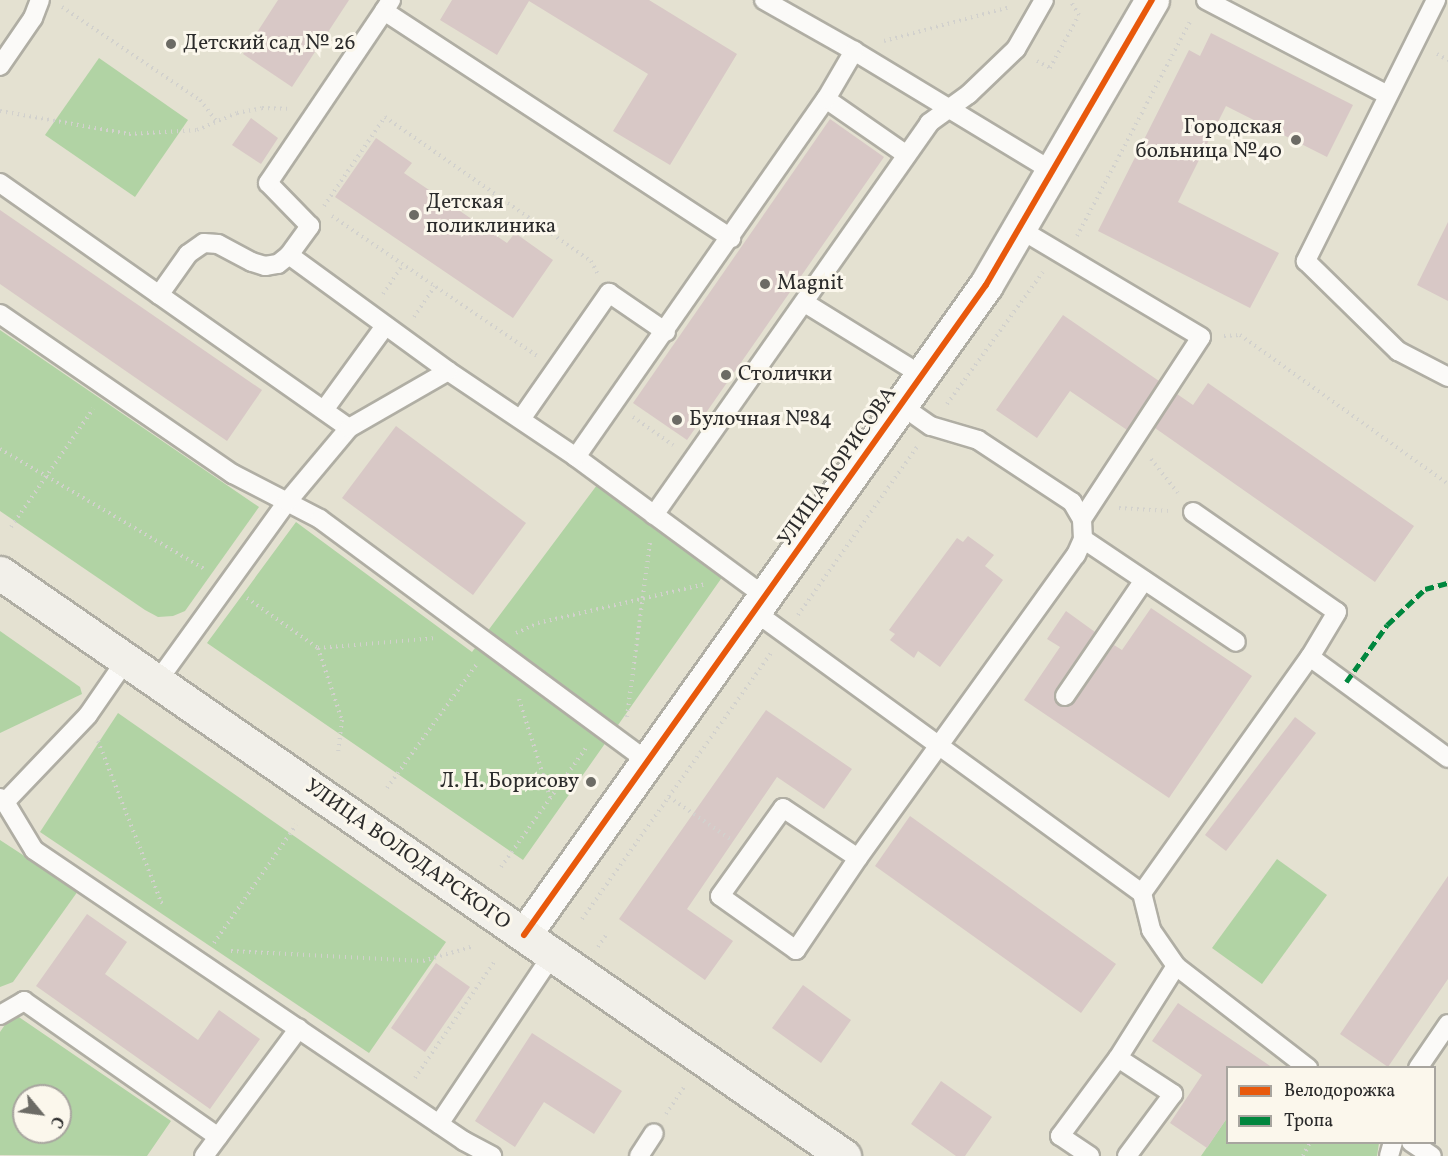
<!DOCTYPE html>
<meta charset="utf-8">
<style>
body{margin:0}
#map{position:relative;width:1448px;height:1156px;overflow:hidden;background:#e4e1d1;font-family:Vollkorn,serif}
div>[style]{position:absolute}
.green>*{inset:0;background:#b1d3a4}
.building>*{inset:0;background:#d8c8c6}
.path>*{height:4px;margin-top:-2px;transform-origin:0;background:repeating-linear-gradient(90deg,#d2d1cd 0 1.5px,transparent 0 6px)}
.roads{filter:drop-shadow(2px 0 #b0aea4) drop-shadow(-2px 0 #b0aea4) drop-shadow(0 2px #b0aea4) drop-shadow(0 -2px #b0aea4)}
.lane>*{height:18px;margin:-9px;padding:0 9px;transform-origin:9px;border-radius:9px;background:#fbfaf8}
.street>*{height:33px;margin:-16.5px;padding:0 16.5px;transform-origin:16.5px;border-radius:16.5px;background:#fbfaf8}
.secondary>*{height:33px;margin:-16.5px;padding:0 16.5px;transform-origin:16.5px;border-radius:16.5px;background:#f2f0ea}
.quiet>*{height:4.5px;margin-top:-2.25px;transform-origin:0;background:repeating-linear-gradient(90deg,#00873e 0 9px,transparent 0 13.5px)}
.cycleway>*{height:6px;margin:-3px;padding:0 3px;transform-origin:3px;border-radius:3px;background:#e8590c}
.dots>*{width:16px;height:16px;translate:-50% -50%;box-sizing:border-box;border:3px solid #fbf7ec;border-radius:50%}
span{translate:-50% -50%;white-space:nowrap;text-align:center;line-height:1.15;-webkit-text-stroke:6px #fbf7ec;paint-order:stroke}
.poi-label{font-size:21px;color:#2b2b2b}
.left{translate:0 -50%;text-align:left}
.right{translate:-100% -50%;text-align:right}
.street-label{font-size:21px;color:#2b2b2b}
.legend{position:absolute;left:1226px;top:1066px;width:210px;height:78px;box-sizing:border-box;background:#fbf7ec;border:2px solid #a8a59f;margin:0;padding:8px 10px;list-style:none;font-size:18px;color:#2b2b2b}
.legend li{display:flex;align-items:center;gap:12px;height:30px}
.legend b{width:30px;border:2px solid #a8a59f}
.north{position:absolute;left:12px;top:1084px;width:60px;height:60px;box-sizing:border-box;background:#fbf7ec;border:2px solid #a8a59f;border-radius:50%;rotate:119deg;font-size:16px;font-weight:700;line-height:24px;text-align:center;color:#2b2b2b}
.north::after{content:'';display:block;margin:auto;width:21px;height:27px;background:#6c6b65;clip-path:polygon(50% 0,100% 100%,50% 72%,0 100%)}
</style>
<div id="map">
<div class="green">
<div style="clip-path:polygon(99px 58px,188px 120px,135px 197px,45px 135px)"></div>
<div style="clip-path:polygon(0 330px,259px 507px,185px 611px,173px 616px,158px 617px,145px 610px,0 511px)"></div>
<div style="clip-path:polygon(597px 485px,723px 576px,523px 860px,207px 643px,296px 522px,472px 652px)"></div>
<div style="clip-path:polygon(0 631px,80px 687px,82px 694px,0 733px)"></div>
<div style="clip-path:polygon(118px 713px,446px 942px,369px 1053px,40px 832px)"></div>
<div style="clip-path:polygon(0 840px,78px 891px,13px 982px,0 987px)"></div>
<div style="clip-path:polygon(1277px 859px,1327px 895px,1262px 984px,1212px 948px)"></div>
<div style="clip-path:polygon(evenodd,13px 1013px,171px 1121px,147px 1156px,0 1155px,0 1032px,13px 1013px,24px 1096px,60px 1096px,60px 1132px,24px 1132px,24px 1096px)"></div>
<div style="clip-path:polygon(1227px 1118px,1228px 1142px,1379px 1143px,1377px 1156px,1201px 1156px)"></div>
</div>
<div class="building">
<div style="clip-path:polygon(278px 0,349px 0,292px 87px,243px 54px)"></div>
<div style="clip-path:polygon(452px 0,649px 0,737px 54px,670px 165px,613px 131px,648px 74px,529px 1px,497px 55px,440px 20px)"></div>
<div style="clip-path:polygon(1211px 33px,1353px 105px,1327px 157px,1226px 106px,1178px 202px,1279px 253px,1250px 308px,1098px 231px,1189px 50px,1200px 56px)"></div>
<div style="clip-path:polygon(251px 118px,278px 138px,261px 164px,232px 145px)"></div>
<div style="clip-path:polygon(830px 119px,884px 157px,687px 440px,633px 403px)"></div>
<div style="clip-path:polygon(376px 138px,412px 163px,404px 173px,507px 243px,515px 233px,553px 260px,513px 318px,335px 197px)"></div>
<div style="clip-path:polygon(0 210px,262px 390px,227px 441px,0 284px)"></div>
<div style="clip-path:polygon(1448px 222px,1448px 301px,1417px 285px)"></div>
<div style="clip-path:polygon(1063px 315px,1159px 381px,1127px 430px,1070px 391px,1037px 438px,996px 410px)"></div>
<div style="clip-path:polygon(1208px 383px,1414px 526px,1375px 582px,1155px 428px,1177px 394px,1193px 405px)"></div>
<div style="clip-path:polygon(396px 426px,526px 523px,473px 595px,342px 498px)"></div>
<div style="clip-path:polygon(968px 536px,994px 555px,985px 566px,1003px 580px,940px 667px,918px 651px,914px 658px,890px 640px,895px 634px,889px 630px,957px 538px,963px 542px)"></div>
<div style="clip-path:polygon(1151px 608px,1252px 676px,1169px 798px,1024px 700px,1060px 647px,1047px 639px,1066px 611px,1095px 632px,1055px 690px,1055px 701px,1065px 707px,1074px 702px,1114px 645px,1122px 650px)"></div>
<div style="clip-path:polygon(766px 710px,852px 769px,824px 809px,777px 777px,687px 909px,733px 941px,705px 980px,619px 919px)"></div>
<div style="clip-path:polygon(1295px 717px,1316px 733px,1226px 851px,1205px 835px)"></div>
<div style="clip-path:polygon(910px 816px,1116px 964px,1081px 1013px,875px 866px)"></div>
<div style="clip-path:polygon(1448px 876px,1448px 979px,1388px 1067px,1340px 1034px)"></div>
<div style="clip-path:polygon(87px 914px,127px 942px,105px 974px,198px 1040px,219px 1010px,260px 1039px,210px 1109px,36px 986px)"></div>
<div style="clip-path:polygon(436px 963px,470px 987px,425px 1052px,391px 1028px)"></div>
<div style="clip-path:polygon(803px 985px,851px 1020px,821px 1063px,772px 1028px)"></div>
<div style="clip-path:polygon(1178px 1003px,1273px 1068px,1227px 1068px,1227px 1118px,1207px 1148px,1170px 1123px,1202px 1075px,1152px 1041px)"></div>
<div style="clip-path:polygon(532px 1033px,622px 1091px,594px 1134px,544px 1102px,515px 1147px,475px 1121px)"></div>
<div style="clip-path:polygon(941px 1081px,992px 1117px,965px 1156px,956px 1156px,911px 1124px)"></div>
</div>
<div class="path">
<div style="left:62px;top:7px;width:166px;rotate:34deg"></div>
<div style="left:200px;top:100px;width:28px;rotate:52deg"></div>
<div style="left:884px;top:41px;width:131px;rotate:-15.1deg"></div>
<div style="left:1437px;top:54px;width:13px;rotate:29deg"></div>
<div style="left:1037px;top:61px;width:15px;rotate:28deg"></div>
<div style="left:1050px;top:68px;width:60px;rotate:-61.3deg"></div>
<div style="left:1079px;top:15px;width:17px;rotate:-121deg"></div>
<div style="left:0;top:111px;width:131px;rotate:10.1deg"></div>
<div style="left:129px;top:134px;width:68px;rotate:-3.4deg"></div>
<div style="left:197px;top:130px;width:43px;rotate:-23deg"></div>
<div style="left:237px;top:113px;width:25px;rotate:-11deg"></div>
<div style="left:262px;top:108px;width:25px;rotate:2deg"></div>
<div style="left:324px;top:206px;width:108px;rotate:-55.6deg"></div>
<div style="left:385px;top:117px;width:251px;rotate:35deg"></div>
<div style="left:591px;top:261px;width:15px;rotate:62deg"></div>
<div style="left:332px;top:216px;width:248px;rotate:34.3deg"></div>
<div style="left:1077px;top:236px;width:244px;rotate:-62.2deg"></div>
<div style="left:383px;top:294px;width:36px;rotate:-56deg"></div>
<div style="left:414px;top:317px;width:37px;rotate:-56deg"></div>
<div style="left:1224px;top:336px;width:16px;rotate:-4deg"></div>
<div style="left:1240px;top:335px;width:256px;rotate:35.6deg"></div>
<div style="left:947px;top:404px;width:163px;rotate:-54deg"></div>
<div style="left:633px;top:417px;width:49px;rotate:35deg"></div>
<div style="left:0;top:449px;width:239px;rotate:30.4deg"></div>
<div style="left:1151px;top:459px;width:43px;rotate:51.5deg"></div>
<div style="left:1119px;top:508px;width:49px;rotate:3.5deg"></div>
<div style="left:11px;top:527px;width:144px;rotate:-55.2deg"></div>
<div style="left:247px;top:598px;width:87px;rotate:35.2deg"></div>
<div style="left:318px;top:648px;width:118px;rotate:-4.8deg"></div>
<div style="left:798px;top:615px;width:206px;rotate:-54.7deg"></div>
<div style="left:516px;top:633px;width:24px;rotate:-24deg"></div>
<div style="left:538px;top:623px;width:171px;rotate:-13.1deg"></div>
<div style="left:318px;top:648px;width:76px;rotate:71.6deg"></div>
<div style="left:342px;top:720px;width:35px;rotate:97deg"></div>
<div style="left:519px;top:699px;width:103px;rotate:72.4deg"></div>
<div style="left:627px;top:717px;width:176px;rotate:-82.5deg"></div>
<div style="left:98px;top:741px;width:173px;rotate:68.6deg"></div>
<div style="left:161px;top:902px;width:5px;rotate:37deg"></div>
<div style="left:387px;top:788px;width:152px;rotate:-54.1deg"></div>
<div style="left:669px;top:797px;width:74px;rotate:34.5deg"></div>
<div style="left:501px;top:867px;width:146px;rotate:-54.5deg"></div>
<div style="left:582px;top:919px;width:326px;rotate:-54.6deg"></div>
<div style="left:214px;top:943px;width:144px;rotate:-55.2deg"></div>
<div style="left:598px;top:947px;width:14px;rotate:-56deg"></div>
<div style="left:231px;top:951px;width:192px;rotate:3deg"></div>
<div style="left:423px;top:961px;width:50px;rotate:-16.3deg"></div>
<div style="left:415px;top:1078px;width:140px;rotate:-55.7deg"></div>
<div style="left:666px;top:1114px;width:32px;rotate:-56deg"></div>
<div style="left:1303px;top:1156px;width:16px;rotate:-63deg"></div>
</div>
<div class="roads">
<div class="lane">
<div style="left:391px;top:0;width:13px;rotate:122deg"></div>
<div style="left:384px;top:11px;width:415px;rotate:33.2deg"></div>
<div style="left:764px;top:0;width:103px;rotate:29.5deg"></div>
<div style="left:854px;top:51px;width:234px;rotate:31.2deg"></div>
<div style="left:1206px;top:0;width:205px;rotate:27.6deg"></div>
<div style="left:1436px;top:0;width:292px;rotate:116.5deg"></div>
<div style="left:1306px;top:261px;width:129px;rotate:44.4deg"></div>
<div style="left:1398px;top:351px;width:56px;rotate:27.5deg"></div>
<div style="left:0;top:66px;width:58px;rotate:-55.5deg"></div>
<div style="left:33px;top:18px;width:19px;rotate:-69deg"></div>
<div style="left:826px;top:99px;width:98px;rotate:34.7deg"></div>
<div style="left:0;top:183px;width:426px;rotate:35.1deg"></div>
<div style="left:289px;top:255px;width:197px;rotate:36.1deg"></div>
<div style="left:448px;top:371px;width:154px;rotate:33.9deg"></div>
<div style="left:576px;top:457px;width:236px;rotate:36.4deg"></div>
<div style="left:159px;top:295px;width:50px;rotate:-54.7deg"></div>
<div style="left:188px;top:254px;width:19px;rotate:-35deg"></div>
<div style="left:204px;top:243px;width:14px;rotate:4deg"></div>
<div style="left:218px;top:244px;width:38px;rotate:28deg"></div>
<div style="left:252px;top:262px;width:14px;rotate:17deg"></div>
<div style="left:265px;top:266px;width:13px;rotate:-9deg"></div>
<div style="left:278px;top:264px;width:14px;rotate:-39deg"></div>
<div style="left:289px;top:255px;width:36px;rotate:-54deg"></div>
<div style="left:310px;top:226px;width:60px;rotate:-134.3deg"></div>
<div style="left:268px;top:183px;width:207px;rotate:-56deg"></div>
<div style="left:805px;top:303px;width:139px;rotate:31.7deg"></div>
<div style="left:0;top:314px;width:283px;rotate:34.5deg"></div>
<div style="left:233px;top:474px;width:98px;rotate:27.3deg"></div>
<div style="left:320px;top:519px;width:408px;rotate:36.5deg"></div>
<div style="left:902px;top:406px;width:35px;rotate:35deg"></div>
<div style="left:931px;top:426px;width:49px;rotate:16.6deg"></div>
<div style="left:978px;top:440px;width:113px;rotate:33.4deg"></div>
<div style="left:1072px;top:502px;width:20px;rotate:60deg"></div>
<div style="left:324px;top:410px;width:104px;rotate:-54deg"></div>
<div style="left:521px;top:419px;width:154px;rotate:-55.1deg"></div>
<div style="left:609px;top:293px;width:69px;rotate:34.4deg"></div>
<div style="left:576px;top:457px;width:437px;rotate:-55.1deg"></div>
<div style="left:826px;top:99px;width:56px;rotate:-59.7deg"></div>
<div style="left:1193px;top:512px;width:175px;rotate:34.8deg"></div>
<div style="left:1337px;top:612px;width:52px;rotate:121deg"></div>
<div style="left:1310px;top:657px;width:171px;rotate:36.2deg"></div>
<div style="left:654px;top:515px;width:479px;rotate:-54.9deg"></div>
<div style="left:929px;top:123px;width:49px;rotate:-35.9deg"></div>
<div style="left:969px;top:94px;width:65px;rotate:-43.8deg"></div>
<div style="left:1016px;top:49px;width:56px;rotate:-60.3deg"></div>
<div style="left:1083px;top:539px;width:184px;rotate:33.9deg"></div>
<div style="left:755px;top:612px;width:478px;rotate:36deg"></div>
<div style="left:1142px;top:893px;width:38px;rotate:76deg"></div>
<div style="left:1151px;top:930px;width:44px;rotate:55.2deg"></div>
<div style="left:1176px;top:966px;width:167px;rotate:37.7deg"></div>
<div style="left:157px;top:682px;width:222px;rotate:-54.2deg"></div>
<div style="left:287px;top:502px;width:97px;rotate:-50deg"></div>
<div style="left:349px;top:428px;width:114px;rotate:-29.9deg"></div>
<div style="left:1065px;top:696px;width:140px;rotate:-55.7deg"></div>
<div style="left:0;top:798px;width:6px;rotate:39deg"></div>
<div style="left:5px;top:802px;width:56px;rotate:58.9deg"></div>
<div style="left:34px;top:850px;width:519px;rotate:34.09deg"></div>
<div style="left:464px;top:1141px;width:32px;rotate:28deg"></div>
<div style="left:5px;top:802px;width:120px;rotate:-46.3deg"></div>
<div style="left:88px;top:715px;width:67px;rotate:-55.4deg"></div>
<div style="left:858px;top:858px;width:111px;rotate:124deg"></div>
<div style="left:796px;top:950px;width:93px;rotate:-144.6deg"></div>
<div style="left:720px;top:896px;width:108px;rotate:-54.4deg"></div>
<div style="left:783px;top:808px;width:90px;rotate:33.7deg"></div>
<div style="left:858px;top:858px;width:373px;rotate:-54.3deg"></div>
<div style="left:1076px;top:555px;width:17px;rotate:-66deg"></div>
<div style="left:1083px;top:539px;width:20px;rotate:-93deg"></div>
<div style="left:1082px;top:519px;width:217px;rotate:-56.8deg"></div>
<div style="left:1201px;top:337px;width:211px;rotate:-149.2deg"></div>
<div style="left:1142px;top:893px;width:290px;rotate:-54.6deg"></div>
<div style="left:0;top:1015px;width:28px;rotate:-30deg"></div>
<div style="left:24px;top:1001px;width:237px;rotate:35deg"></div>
<div style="left:1118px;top:1058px;width:66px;rotate:33.2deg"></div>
<div style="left:1173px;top:1094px;width:77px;rotate:126.6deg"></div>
<div style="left:1418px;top:1068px;width:53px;rotate:-55.7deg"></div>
<div style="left:439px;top:1124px;width:203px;rotate:-56.2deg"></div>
<div style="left:1411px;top:1142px;width:25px;rotate:34deg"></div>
<div style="left:204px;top:1156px;width:159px;rotate:-53.4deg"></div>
<div style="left:639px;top:1156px;width:27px;rotate:-57deg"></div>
<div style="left:1090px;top:1156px;width:36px;rotate:-146deg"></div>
<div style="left:1060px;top:1136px;width:97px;rotate:-53.4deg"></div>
<div style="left:1118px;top:1058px;width:109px;rotate:-57.8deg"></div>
<div style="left:1389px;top:1156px;width:15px;rotate:-74deg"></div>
</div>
<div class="street">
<div style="left:524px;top:935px;width:797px;rotate:-54.6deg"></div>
<div style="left:986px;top:285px;width:330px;rotate:-59.8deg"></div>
</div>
<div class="secondary">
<div style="left:0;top:573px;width:1026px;rotate:34.64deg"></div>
</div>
</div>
<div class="quiet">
<div style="left:1346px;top:682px;width:70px;rotate:-54.3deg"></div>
<div style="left:1387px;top:625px;width:52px;rotate:-43.5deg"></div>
<div style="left:1425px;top:589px;width:24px;rotate:-15deg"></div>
</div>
<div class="cycleway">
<div style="left:524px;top:935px;width:797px;rotate:-54.6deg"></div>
<div style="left:986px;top:285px;width:330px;rotate:-59.8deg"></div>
</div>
<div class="dots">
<div style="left:171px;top:44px;background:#6c6b65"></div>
<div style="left:1296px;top:140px;background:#6c6b65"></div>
<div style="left:414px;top:215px;background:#6c6b65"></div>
<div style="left:765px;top:284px;background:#6c6b65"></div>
<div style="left:726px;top:375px;background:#6c6b65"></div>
<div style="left:677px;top:420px;background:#6c6b65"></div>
<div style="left:591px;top:782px;background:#6c6b65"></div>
</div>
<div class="poi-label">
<span class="left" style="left:183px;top:44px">Детский сад № 26</span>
<span class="right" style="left:1282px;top:140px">Городская<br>больница №40</span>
<span class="left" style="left:426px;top:215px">Детская<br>поликлиника</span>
<span class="left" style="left:777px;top:284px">Magnit</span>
<span class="left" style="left:738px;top:375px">Столички</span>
<span class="left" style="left:689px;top:420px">Булочная №84</span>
<span class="right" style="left:579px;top:782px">Л. Н. Борисову</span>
</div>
<div class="street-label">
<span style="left:838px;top:467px;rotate:-55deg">УЛИЦА БОРИСОВА</span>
<span style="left:407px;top:855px;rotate:35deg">УЛИЦА ВОЛОДАРСКОГО</span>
</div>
<ul class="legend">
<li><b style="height:8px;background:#e8590c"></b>Велодорожка</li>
<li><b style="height:8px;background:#00873e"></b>Тропа</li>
</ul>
<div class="north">С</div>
</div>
